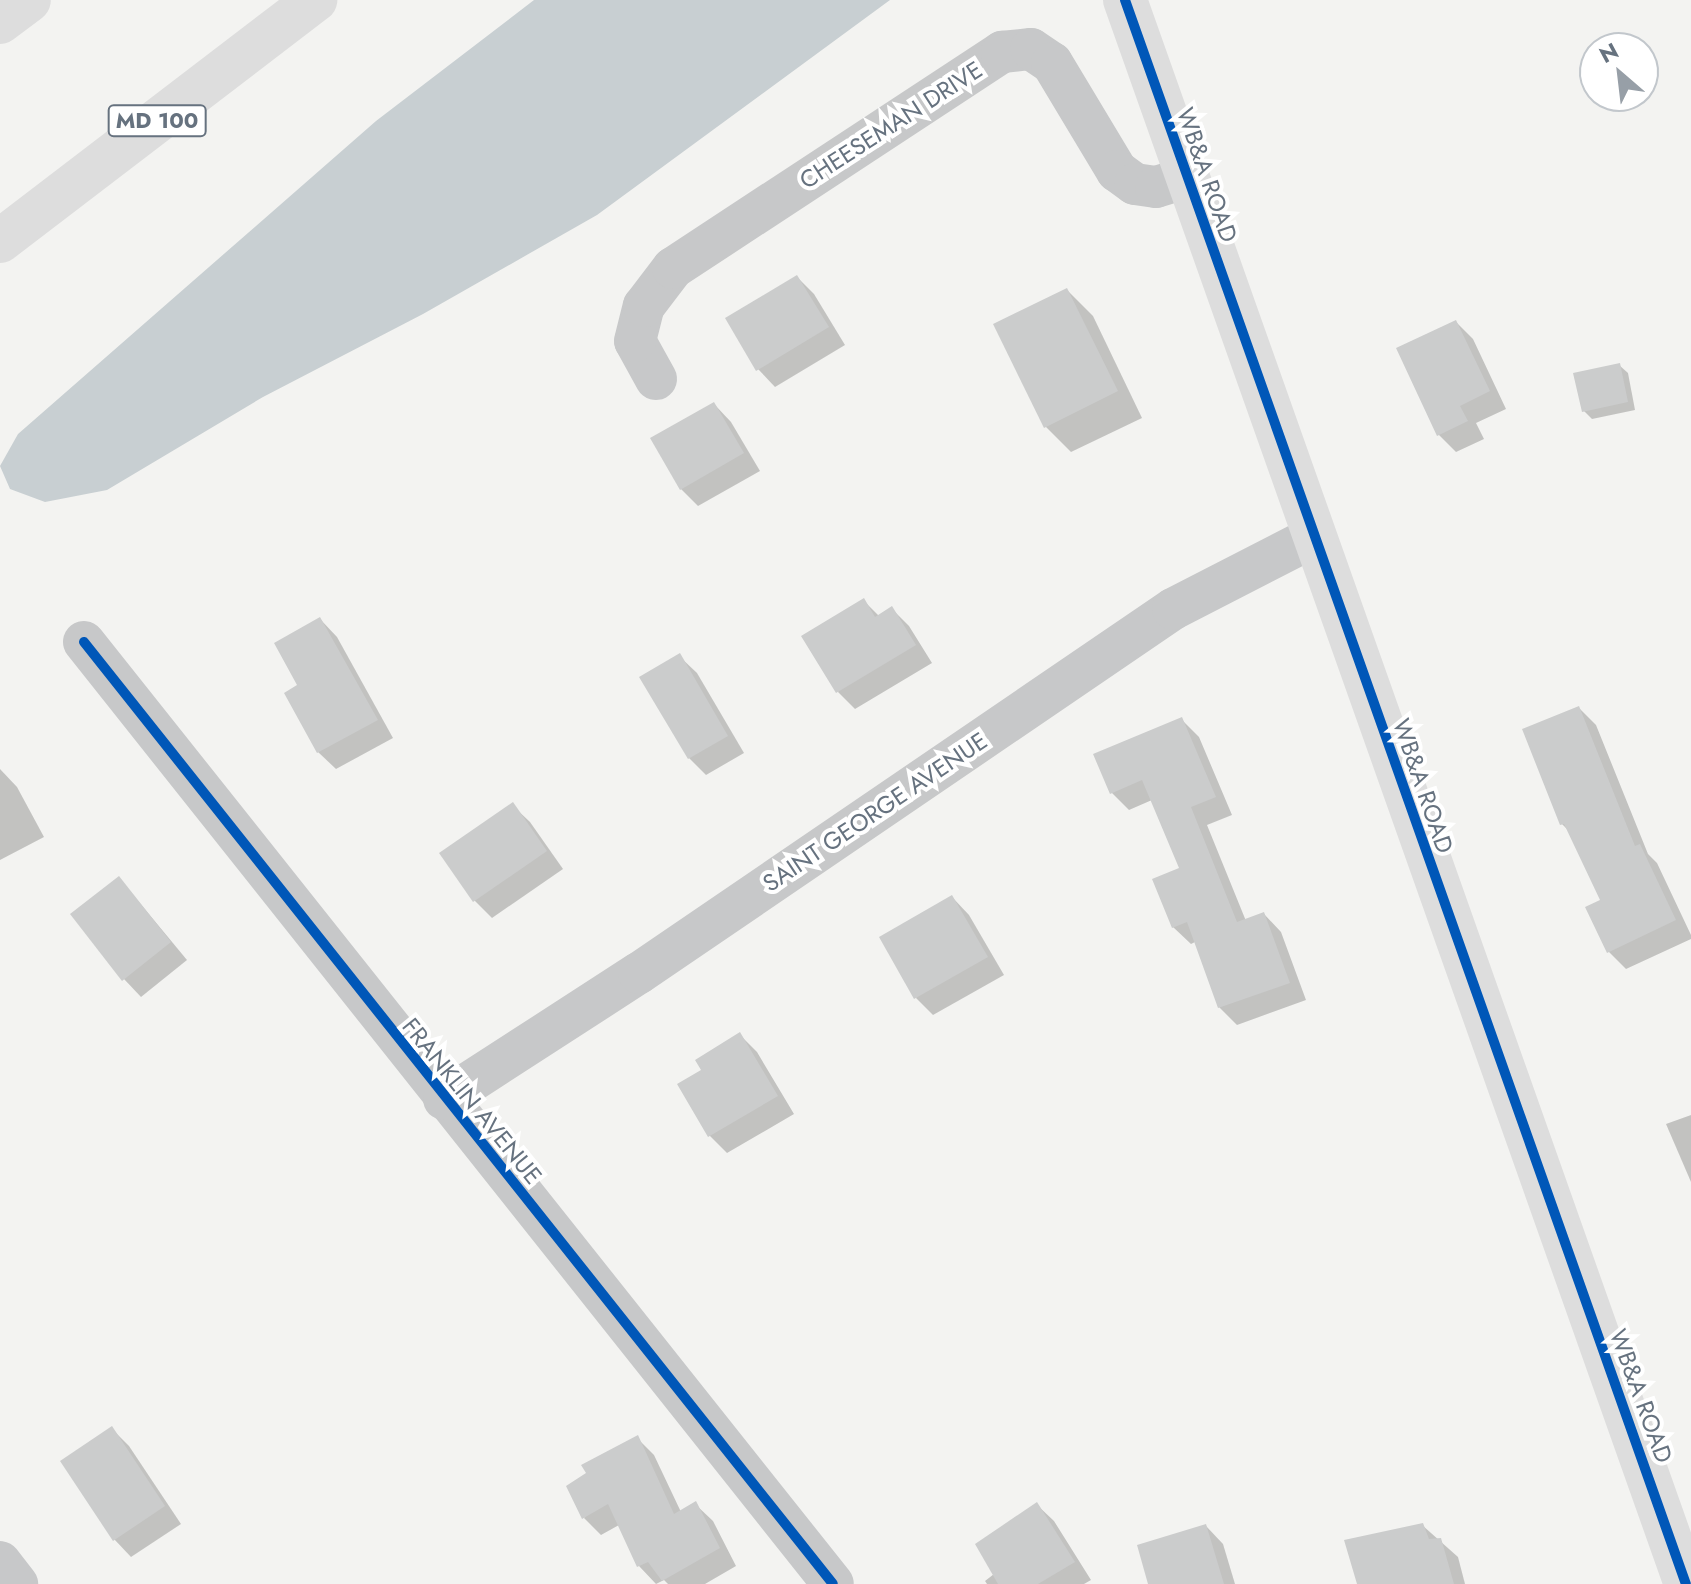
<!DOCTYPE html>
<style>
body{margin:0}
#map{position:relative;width:1691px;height:1584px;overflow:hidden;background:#f3f3f1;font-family:Jost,sans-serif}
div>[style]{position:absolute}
.water>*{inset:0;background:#c8cfd2}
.shadow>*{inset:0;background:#0003}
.building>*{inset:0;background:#cbcccc}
.street>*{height:42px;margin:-21px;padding:0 21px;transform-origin:21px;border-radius:21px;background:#c7c8c9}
.secondary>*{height:44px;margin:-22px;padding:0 22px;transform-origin:22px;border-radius:22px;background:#ddd}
.highway>*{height:44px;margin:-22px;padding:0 22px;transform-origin:22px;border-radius:22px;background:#ddd}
.cycleway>*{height:10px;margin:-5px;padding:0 5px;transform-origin:5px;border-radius:5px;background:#0057b8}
span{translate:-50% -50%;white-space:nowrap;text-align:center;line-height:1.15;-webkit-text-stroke:8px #fff;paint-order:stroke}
.shield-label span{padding:2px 6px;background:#fff;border:2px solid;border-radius:6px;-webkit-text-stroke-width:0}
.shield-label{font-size:22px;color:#66727f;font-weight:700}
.street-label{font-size:24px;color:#66727f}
.north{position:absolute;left:1579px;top:32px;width:80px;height:80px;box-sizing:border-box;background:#fff;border:2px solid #c2c7cc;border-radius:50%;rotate:332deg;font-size:22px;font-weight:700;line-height:32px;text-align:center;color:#66727f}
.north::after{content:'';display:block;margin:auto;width:28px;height:36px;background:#979fa7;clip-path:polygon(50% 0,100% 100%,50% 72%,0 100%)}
</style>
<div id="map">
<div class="water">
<div style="clip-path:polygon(534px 0,890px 0,597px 215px,423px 314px,263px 397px,107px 490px,45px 502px,10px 489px,0 466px,18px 434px,376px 121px)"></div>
</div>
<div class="shadow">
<div style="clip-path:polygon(797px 277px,814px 294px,845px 345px,775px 387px,758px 369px)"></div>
<div style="clip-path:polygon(1067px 290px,1093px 316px,1142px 418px,1071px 452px,1045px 426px)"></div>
<div style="clip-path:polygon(1456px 322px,1473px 339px,1506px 409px,1476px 423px,1484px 439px,1456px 452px,1438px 434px)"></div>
<div style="clip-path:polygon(1619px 365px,1628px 373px,1635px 410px,1592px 419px,1584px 411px)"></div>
<div style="clip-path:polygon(714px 404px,731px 422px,760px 471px,698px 506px,681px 489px)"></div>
<div style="clip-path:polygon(863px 600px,880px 617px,892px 609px,909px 626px,932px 663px,855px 709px,838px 692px)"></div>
<div style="clip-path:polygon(320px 619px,337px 637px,393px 738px,336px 769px,318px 752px,300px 686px)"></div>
<div style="clip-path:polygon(679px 656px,697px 673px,744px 753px,706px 775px,689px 758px)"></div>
<div style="clip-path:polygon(1579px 708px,1596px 725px,1648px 854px,1657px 863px,1691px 935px,1691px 939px,1626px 969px,1609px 952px,1603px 901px,1571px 833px,1562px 824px)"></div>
<div style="clip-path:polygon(1182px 720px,1199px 737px,1232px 815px,1207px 825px,1246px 921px,1264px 914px,1281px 932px,1306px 1000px,1237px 1025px,1219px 1007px,1195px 942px,1191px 944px,1173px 927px,1182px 869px,1152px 800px,1129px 810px,1111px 792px)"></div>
<div style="clip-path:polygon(0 769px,17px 787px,44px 837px,0 860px)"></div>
<div style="clip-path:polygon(512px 805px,530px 822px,563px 869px,492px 918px,475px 901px,442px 854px)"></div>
<div style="clip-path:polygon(119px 878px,187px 960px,141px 997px,124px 979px)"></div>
<div style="clip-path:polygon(952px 897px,969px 915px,1004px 975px,933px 1015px,916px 998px)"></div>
<div style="clip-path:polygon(740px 1035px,757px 1052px,794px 1114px,727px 1153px,710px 1136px,680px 1085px,704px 1071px)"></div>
<div style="clip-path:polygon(1691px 1115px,1691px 1182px,1666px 1124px)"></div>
<div style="clip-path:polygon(112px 1429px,129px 1446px,181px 1524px,131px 1557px,114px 1539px)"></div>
<div style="clip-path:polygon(637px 1438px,654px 1455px,681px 1512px,695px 1504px,713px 1521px,736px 1566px,705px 1584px,668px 1584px,664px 1580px,656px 1584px,639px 1566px,619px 1525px,601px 1535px,584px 1518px)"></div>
<div style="clip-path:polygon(1036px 1504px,1054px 1521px,1091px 1580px,1084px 1584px,987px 1584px,985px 1581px,994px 1574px)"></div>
<div style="clip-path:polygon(1422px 1525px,1458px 1557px,1465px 1584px,1359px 1584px)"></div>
<div style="clip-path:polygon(1206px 1526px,1223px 1544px,1235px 1584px,1151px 1584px)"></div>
</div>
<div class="building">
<div style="clip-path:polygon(797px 275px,829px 327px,756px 371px,725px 318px)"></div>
<div style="clip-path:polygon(1067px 288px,1118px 391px,1044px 428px,993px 324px)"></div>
<div style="clip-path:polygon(1456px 320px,1490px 391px,1460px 406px,1468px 421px,1437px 436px,1396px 348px)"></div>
<div style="clip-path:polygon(1620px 363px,1628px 402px,1582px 412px,1573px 373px)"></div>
<div style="clip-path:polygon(714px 402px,744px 453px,680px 490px,650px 438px)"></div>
<div style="clip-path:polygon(864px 598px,875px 617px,892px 606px,916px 645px,836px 693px,801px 636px)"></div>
<div style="clip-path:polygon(320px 617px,378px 720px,317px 753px,284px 693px,297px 685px,274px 643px)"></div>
<div style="clip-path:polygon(680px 653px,728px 736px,688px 759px,639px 677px)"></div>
<div style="clip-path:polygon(1579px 706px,1635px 846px,1640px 844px,1676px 920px,1607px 953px,1585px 907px,1600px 900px,1564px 824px,1560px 825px,1522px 729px)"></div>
<div style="clip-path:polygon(1182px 717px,1216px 797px,1191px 807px,1237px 922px,1264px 912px,1290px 983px,1218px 1008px,1187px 922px,1172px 928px,1152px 879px,1179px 868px,1142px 780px,1110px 794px,1093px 754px)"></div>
<div style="clip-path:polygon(513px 802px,547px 851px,473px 902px,439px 853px)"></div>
<div style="clip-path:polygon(119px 876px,171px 942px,122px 981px,70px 914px)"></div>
<div style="clip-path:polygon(952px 895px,988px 957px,914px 999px,879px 937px)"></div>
<div style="clip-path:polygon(740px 1032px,778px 1096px,708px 1137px,677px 1084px,701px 1070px,695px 1060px)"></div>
<div style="clip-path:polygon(112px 1426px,165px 1506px,113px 1541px,60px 1461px)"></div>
<div style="clip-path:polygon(638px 1435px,674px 1514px,696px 1501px,720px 1548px,662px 1581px,648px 1562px,637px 1567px,608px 1504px,582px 1519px,566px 1486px,586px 1473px,581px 1465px)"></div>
<div style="clip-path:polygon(1037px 1502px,1075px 1562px,1038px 1584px,998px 1584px,975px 1544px)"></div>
<div style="clip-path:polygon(1423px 1523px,1429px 1539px,1441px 1538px,1454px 1584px,1357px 1584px,1344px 1540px)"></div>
<div style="clip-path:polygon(1206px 1524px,1224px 1584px,1148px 1584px,1137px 1545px)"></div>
</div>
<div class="street">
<div style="left:656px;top:379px;width:43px;rotate:-118.9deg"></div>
<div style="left:635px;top:341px;width:36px;rotate:-76deg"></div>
<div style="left:644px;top:306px;width:48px;rotate:-52.7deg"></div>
<div style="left:673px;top:268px;width:394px;rotate:-33.3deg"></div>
<div style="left:1002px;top:52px;width:29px;rotate:-6deg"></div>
<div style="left:1031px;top:49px;width:25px;rotate:34deg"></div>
<div style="left:1052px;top:63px;width:126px;rotate:59deg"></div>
<div style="left:1117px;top:171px;width:22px;rotate:36deg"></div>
<div style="left:1135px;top:184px;width:21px;rotate:8deg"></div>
<div style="left:1156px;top:187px;width:31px;rotate:-17deg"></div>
<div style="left:84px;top:642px;width:1203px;rotate:51.51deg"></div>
<div style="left:444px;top:1099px;width:232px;rotate:-32.9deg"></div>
<div style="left:639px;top:973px;width:646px;rotate:-34.28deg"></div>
<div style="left:1173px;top:609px;width:157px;rotate:-27.2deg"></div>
<div style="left:0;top:1562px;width:28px;rotate:52deg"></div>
</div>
<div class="secondary">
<div style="left:1125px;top:0;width:1680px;rotate:70.5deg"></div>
</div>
<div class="highway">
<div style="left:0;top:22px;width:36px;rotate:-37deg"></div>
<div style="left:0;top:241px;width:397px;rotate:-37.4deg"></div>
</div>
<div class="cycleway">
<div style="left:1125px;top:0;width:1680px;rotate:70.5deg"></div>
<div style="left:84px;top:642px;width:1203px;rotate:51.51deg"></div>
</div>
<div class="shield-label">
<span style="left:157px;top:121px">MD 100</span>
</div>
<div class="street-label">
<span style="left:891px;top:125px;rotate:-33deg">CHEESEMAN DRIVE</span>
<span style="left:1207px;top:175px;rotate:71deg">WB&amp;A ROAD</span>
<span style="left:1423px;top:786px;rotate:71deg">WB&amp;A ROAD</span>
<span style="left:875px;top:812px;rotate:-34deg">SAINT GEORGE AVENUE</span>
<span style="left:472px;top:1101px;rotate:51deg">FRANKLIN AVENUE</span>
<span style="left:1641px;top:1396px;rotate:70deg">WB&amp;A ROAD</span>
</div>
<div class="north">N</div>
</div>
